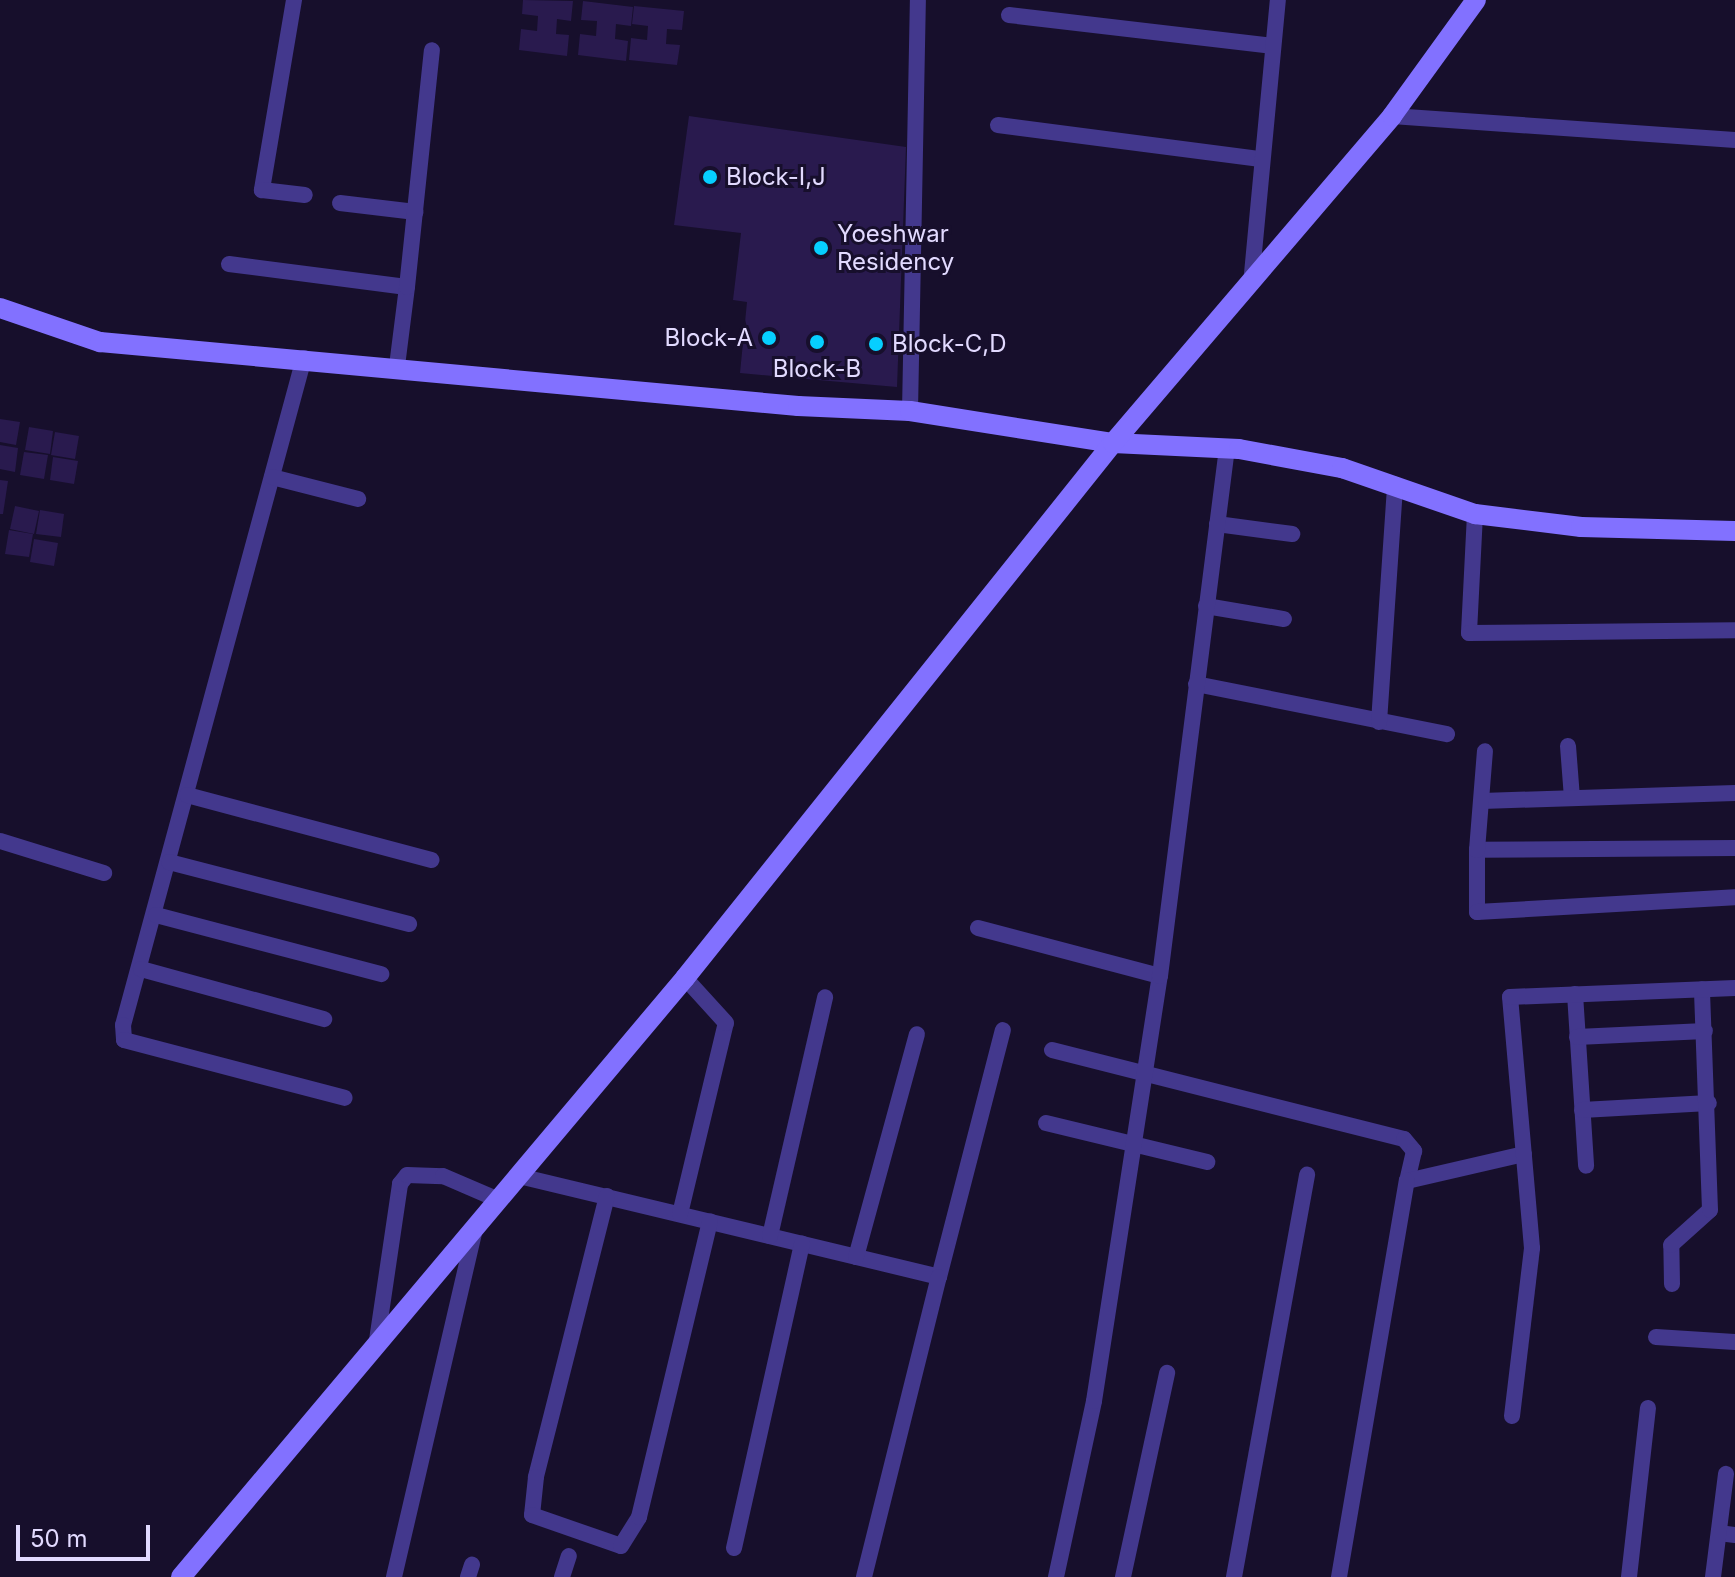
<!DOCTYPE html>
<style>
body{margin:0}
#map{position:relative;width:1735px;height:1577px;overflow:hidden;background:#170f2c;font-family:Inter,sans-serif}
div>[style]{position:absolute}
.building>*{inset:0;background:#291a4e}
.street>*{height:16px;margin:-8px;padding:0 8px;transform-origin:8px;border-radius:8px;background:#43388d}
.secondary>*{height:20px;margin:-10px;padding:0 10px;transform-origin:10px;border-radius:10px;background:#8271ff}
.dots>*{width:22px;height:22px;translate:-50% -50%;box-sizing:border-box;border:4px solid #170f2c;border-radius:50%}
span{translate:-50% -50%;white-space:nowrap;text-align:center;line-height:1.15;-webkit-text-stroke:6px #170f2c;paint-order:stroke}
.poi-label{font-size:24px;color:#e2daff}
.left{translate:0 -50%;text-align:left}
.right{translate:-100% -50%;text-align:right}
.scale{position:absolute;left:16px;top:1525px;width:134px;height:36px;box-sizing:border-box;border:4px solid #e2daff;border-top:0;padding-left:10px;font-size:24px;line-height:28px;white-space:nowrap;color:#e2daff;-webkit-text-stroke:6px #170f2c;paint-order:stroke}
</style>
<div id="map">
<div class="building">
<div style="clip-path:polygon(523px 0,573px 1px,571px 21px,557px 19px,556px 34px,569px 35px,567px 56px,519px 50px,521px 29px,537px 31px,538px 16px,522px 14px)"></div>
<div style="clip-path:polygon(583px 1px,633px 7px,631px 26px,616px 24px,615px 39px,628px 41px,626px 61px,578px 55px,580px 34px,596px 36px,597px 21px,581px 20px)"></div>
<div style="clip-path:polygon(634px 6px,684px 11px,682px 30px,667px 29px,666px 44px,680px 45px,677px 65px,629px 60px,631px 38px,647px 40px,648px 26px,632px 24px)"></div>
<div style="clip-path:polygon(689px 116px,906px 147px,897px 387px,740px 373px,747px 302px,733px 300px,741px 233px,674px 225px)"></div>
<div style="clip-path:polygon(0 419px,20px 422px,16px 445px,0 442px)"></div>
<div style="clip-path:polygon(29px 427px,53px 431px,50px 454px,25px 450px)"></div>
<div style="clip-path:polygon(55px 432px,79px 436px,75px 459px,51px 455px)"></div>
<div style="clip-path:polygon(0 445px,18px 448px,15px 472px,0 469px)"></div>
<div style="clip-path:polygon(24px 452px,48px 455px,44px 479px,20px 475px)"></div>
<div style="clip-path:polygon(53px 457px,78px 461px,74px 484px,50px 480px)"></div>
<div style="clip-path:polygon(0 480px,8px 481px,3px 514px,0 514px)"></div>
<div style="clip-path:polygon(15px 506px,39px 511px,34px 534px,10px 529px)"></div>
<div style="clip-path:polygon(40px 510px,64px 514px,61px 537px,36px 534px)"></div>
<div style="clip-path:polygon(9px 530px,33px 534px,29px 557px,5px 554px)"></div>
<div style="clip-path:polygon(34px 539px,58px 543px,54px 566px,30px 562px)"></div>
</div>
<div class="street">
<div style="left:294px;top:0;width:193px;rotate:99.6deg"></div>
<div style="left:262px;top:190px;width:43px;rotate:6.6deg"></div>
<div style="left:1009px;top:15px;width:264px;rotate:6.7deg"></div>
<div style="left:1392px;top:116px;width:344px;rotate:4deg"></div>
<div style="left:998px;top:125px;width:265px;rotate:7.4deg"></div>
<div style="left:340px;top:203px;width:76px;rotate:6.8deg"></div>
<div style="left:229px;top:264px;width:179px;rotate:7.4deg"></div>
<div style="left:407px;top:287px;width:80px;rotate:97.2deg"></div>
<div style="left:1251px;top:284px;width:285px;rotate:-84.6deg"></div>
<div style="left:407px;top:287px;width:238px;rotate:-84deg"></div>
<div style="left:304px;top:358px;width:691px;rotate:105.18deg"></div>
<div style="left:123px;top:1025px;width:15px;rotate:86deg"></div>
<div style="left:124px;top:1040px;width:228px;rotate:14.7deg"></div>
<div style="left:910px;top:411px;width:411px;rotate:-88.9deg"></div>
<div style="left:272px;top:477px;width:89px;rotate:14.3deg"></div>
<div style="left:1475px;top:514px;width:119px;rotate:92.9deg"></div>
<div style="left:1469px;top:633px;width:266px;rotate:-0.6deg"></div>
<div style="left:1217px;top:524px;width:76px;rotate:7.6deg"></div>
<div style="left:1206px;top:606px;width:79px;rotate:9.5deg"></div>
<div style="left:1196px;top:684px;width:256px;rotate:11.3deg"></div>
<div style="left:1379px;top:722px;width:238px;rotate:-86.1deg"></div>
<div style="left:1568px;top:746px;width:52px;rotate:85.6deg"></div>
<div style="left:187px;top:795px;width:253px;rotate:14.9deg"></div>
<div style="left:1482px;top:801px;width:253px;rotate:-1.8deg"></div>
<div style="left:0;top:841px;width:109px;rotate:17.1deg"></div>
<div style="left:1735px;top:848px;width:258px;rotate:179.6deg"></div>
<div style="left:1477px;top:850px;width:62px;rotate:90deg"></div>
<div style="left:1477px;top:912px;width:258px;rotate:-3.3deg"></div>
<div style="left:1477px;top:850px;width:99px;rotate:-85.4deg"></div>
<div style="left:169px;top:862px;width:248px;rotate:14.5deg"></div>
<div style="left:156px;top:915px;width:233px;rotate:14.7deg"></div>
<div style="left:978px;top:928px;width:188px;rotate:14.8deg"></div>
<div style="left:141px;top:969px;width:190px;rotate:15.3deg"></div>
<div style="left:1575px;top:994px;width:172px;rotate:86.3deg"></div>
<div style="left:1577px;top:1037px;width:128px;rotate:-2.7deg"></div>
<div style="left:1052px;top:1050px;width:363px;rotate:14.2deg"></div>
<div style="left:1404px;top:1139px;width:16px;rotate:50deg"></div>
<div style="left:1414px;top:1151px;width:31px;rotate:103deg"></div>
<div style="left:1407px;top:1181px;width:120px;rotate:-13deg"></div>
<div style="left:1582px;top:1110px;width:127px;rotate:-3.2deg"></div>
<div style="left:1046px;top:1123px;width:166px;rotate:13.6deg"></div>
<div style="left:519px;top:1176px;width:432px;rotate:13.5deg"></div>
<div style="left:939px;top:1277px;width:255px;rotate:-75.5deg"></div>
<div style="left:607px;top:1196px;width:290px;rotate:104.2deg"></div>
<div style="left:536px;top:1477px;width:38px;rotate:96deg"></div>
<div style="left:532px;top:1515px;width:94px;rotate:19.2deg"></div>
<div style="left:621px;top:1546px;width:34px;rotate:-58deg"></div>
<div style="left:639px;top:1517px;width:304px;rotate:-76.5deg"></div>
<div style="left:680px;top:1214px;width:196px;rotate:-76.5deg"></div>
<div style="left:726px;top:1023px;width:61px;rotate:-132.3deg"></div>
<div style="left:770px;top:1236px;width:245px;rotate:-77deg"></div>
<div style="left:856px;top:1257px;width:231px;rotate:-74.7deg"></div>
<div style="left:1672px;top:1284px;width:39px;rotate:-91deg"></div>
<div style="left:1671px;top:1245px;width:52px;rotate:-41.9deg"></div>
<div style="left:1710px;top:1210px;width:221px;rotate:-92.1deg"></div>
<div style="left:1656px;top:1337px;width:79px;rotate:3.6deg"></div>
<div style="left:376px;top:1347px;width:165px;rotate:-81.6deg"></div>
<div style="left:400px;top:1184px;width:11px;rotate:-52deg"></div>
<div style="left:407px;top:1175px;width:36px;rotate:2deg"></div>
<div style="left:443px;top:1176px;width:61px;rotate:23.2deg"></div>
<div style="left:1512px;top:1416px;width:169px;rotate:-83.2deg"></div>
<div style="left:1532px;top:1248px;width:252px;rotate:-95deg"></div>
<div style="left:1510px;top:997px;width:225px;rotate:-2.3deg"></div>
<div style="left:1719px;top:1533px;width:16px;rotate:7deg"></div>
<div style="left:734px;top:1548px;width:312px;rotate:-77.4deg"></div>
<div style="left:394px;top:1577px;width:352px;rotate:-76.9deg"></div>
<div style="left:468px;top:1577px;width:13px;rotate:-72deg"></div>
<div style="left:562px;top:1577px;width:22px;rotate:-72deg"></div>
<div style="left:864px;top:1577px;width:309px;rotate:-76deg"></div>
<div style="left:1056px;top:1577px;width:180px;rotate:-77.8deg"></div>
<div style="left:1094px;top:1401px;width:430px;rotate:-81.2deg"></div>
<div style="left:1160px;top:976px;width:532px;rotate:-82.77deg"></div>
<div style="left:1123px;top:1577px;width:209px;rotate:-77.8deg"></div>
<div style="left:1234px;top:1577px;width:409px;rotate:-79.7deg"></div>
<div style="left:1339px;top:1577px;width:402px;rotate:-80.3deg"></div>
<div style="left:1629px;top:1577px;width:170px;rotate:-83.6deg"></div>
<div style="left:1713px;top:1577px;width:104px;rotate:-82.8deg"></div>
</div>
<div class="secondary">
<div style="left:0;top:308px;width:106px;rotate:18.8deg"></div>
<div style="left:100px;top:342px;width:701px;rotate:5.24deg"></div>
<div style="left:798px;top:406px;width:112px;rotate:2.6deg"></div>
<div style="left:910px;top:411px;width:206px;rotate:9deg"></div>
<div style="left:1113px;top:443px;width:126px;rotate:2.7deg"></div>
<div style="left:1239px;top:449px;width:105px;rotate:10.5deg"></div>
<div style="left:1342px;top:468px;width:141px;rotate:19.1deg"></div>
<div style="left:1475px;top:514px;width:107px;rotate:7deg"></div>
<div style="left:1581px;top:527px;width:154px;rotate:1.5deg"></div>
<div style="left:181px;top:1577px;width:783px;rotate:-49.92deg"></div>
<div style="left:685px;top:978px;width:685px;rotate:-51.34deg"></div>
<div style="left:1113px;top:443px;width:430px;rotate:-49.5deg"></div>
<div style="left:1392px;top:116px;width:143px;rotate:-54.1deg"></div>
</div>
<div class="dots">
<div style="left:710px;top:177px;background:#06cfff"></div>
<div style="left:821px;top:248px;background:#06cfff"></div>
<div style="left:769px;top:338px;background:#06cfff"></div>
<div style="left:817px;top:342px;background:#06cfff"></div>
<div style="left:876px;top:344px;background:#06cfff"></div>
</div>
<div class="poi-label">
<span class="left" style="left:726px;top:177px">Block-I,J</span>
<span class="left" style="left:837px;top:248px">Yoeshwar<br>Residency</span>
<span class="right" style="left:753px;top:338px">Block-A</span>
<span class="left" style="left:892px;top:344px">Block-C,D</span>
<span style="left:817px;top:369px">Block-B</span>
</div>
<div class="scale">50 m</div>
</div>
